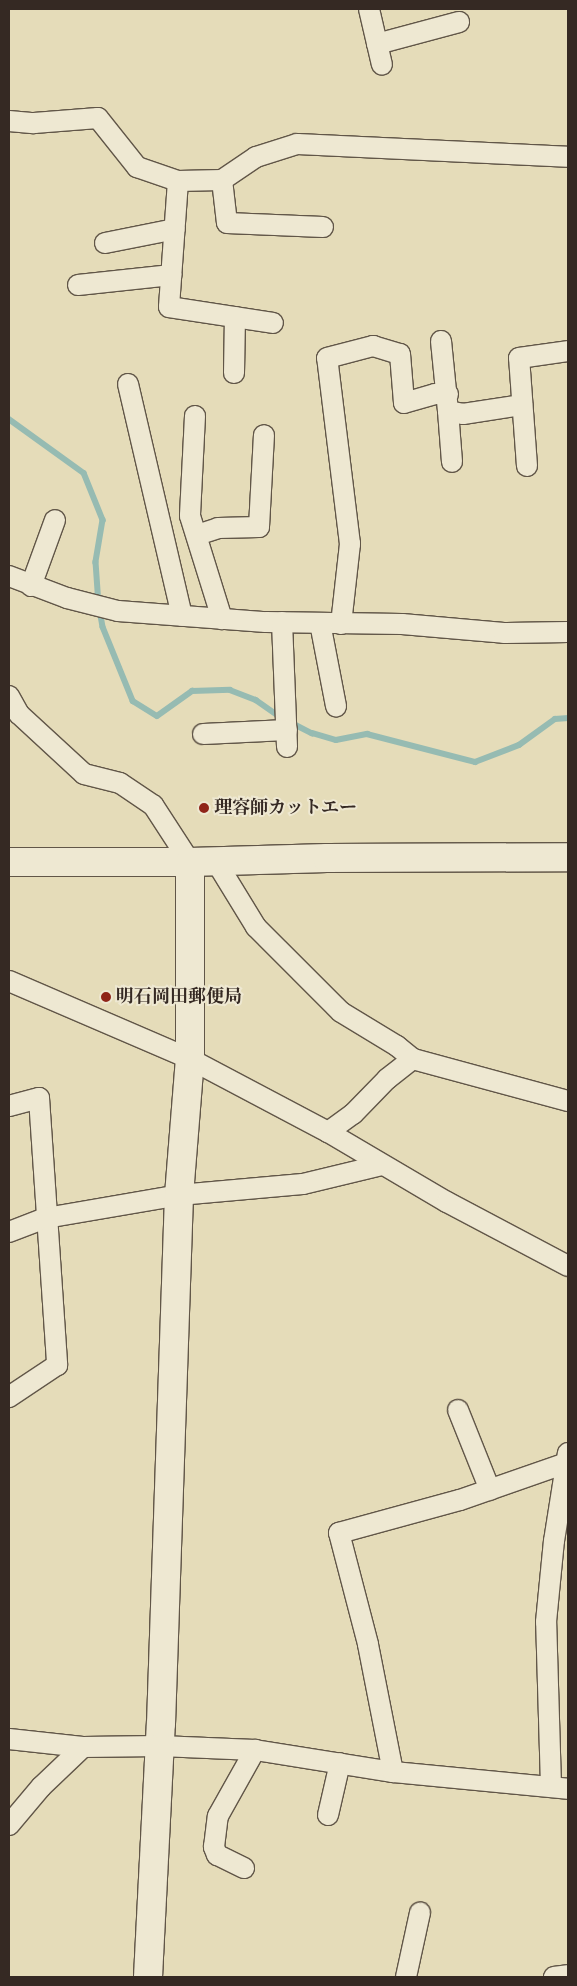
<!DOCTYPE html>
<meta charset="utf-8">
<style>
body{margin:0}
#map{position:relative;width:577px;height:1986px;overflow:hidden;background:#e5dcb9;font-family:"IM FELL Double Pica","Noto Serif JP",serif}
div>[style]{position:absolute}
.stream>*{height:5.5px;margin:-2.75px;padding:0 2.75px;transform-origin:2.75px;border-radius:2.75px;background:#96bbb2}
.roads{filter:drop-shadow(1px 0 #615648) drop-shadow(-1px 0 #615648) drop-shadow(0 1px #615648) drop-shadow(0 -1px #615648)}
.street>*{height:20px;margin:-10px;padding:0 10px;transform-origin:10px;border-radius:10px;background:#eee8d2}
.secondary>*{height:28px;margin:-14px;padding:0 14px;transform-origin:14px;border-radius:14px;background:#eee8d2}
.dots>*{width:14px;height:14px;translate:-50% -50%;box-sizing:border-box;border:2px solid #eee8d2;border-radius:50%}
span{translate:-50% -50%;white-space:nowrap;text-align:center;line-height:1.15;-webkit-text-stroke:4px #eee8d2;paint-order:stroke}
.poi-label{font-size:18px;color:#352923;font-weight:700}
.left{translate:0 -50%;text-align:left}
.frame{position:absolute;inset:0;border:10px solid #352923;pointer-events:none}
</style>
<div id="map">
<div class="stream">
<div style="left:9px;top:419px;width:92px;rotate:35.8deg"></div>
<div style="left:84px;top:473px;width:51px;rotate:68deg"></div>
<div style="left:103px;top:520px;width:43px;rotate:99.5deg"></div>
<div style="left:96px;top:562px;width:39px;rotate:86deg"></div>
<div style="left:100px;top:610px;width:17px;rotate:80deg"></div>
<div style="left:103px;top:627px;width:80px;rotate:67.9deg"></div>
<div style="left:133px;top:701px;width:28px;rotate:32deg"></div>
<div style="left:157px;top:716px;width:43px;rotate:-35.5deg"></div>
<div style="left:192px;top:691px;width:38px;rotate:-2deg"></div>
<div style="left:230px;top:690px;width:28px;rotate:21deg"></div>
<div style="left:256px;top:700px;width:32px;rotate:35deg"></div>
<div style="left:290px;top:722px;width:25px;rotate:27deg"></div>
<div style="left:312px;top:733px;width:25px;rotate:16deg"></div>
<div style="left:336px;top:740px;width:32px;rotate:-11deg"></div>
<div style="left:367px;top:734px;width:112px;rotate:14.5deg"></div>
<div style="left:475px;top:762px;width:47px;rotate:-21.1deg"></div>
<div style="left:519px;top:745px;width:44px;rotate:-35.8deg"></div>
<div style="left:555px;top:719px;width:13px;rotate:-4deg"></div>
</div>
<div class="roads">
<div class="street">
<div style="left:369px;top:9px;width:57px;rotate:76.9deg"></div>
<div style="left:377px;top:44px;width:85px;rotate:-15deg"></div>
<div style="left:9px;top:121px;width:25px;rotate:5deg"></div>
<div style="left:34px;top:123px;width:64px;rotate:-4.5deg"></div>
<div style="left:98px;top:118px;width:63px;rotate:51.5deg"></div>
<div style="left:137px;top:167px;width:43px;rotate:18.9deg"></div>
<div style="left:178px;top:181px;width:44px;rotate:-1.3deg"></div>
<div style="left:222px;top:180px;width:41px;rotate:-34.1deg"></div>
<div style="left:256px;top:157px;width:43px;rotate:-17.6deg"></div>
<div style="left:297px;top:144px;width:271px;rotate:2.7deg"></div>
<div style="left:222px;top:180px;width:43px;rotate:83.4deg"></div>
<div style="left:227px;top:223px;width:96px;rotate:2.4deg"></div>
<div style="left:178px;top:181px;width:126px;rotate:94.1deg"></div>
<div style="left:169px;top:307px;width:105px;rotate:8.7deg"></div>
<div style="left:105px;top:243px;width:71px;rotate:-11.3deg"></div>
<div style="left:78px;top:285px;width:94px;rotate:-6.1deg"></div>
<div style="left:441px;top:341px;width:70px;rotate:84.3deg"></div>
<div style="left:448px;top:411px;width:15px;rotate:11deg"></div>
<div style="left:463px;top:414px;width:60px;rotate:-8.7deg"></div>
<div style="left:234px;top:373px;width:56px;rotate:-89deg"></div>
<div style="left:128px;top:384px;width:238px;rotate:76.9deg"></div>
<div style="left:448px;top:411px;width:51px;rotate:85.5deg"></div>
<div style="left:195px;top:416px;width:100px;rotate:92.9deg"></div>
<div style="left:190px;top:516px;width:108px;rotate:72.7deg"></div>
<div style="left:527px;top:466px;width:108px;rotate:-94.2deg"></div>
<div style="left:519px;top:358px;width:49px;rotate:-8.1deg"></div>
<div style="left:197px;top:535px;width:22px;rotate:-18deg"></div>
<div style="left:218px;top:528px;width:41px;rotate:-1.4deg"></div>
<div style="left:259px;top:527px;width:92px;rotate:-86.9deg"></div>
<div style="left:9px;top:576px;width:62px;rotate:20.8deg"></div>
<div style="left:67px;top:598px;width:53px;rotate:14.3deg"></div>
<div style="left:118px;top:611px;width:148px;rotate:4.3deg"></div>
<div style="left:266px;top:622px;width:136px;rotate:0.8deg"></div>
<div style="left:402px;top:624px;width:102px;rotate:5deg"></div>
<div style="left:504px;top:633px;width:64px;rotate:-0.9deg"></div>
<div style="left:31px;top:586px;width:70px;rotate:-70deg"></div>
<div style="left:282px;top:622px;width:125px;rotate:87.7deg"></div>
<div style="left:320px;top:623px;width:85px;rotate:79.1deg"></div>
<div style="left:341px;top:624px;width:81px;rotate:-83.6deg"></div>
<div style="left:350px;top:544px;width:187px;rotate:-97deg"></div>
<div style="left:327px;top:358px;width:48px;rotate:-14.6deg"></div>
<div style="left:373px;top:346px;width:28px;rotate:17deg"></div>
<div style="left:400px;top:354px;width:49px;rotate:85.3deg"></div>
<div style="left:404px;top:403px;width:32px;rotate:-16deg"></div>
<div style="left:435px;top:394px;width:13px"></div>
<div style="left:9px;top:696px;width:21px;rotate:61deg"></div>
<div style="left:19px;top:714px;width:88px;rotate:42.7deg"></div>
<div style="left:84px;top:774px;width:37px;rotate:14deg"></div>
<div style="left:120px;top:783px;width:40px;rotate:34deg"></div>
<div style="left:153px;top:805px;width:68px;rotate:57deg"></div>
<div style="left:203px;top:734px;width:84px;rotate:-2.7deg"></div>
<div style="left:215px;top:860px;width:79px;rotate:58.5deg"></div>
<div style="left:256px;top:927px;width:120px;rotate:45deg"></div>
<div style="left:341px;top:1012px;width:66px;rotate:31.3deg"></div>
<div style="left:397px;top:1046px;width:21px;rotate:39deg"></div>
<div style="left:413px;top:1059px;width:161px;rotate:15.2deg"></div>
<div style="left:9px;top:981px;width:197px;rotate:23.3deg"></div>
<div style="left:190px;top:1059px;width:156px;rotate:27.9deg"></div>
<div style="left:328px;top:1132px;width:138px;rotate:30.5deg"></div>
<div style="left:447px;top:1202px;width:137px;rotate:27.9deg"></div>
<div style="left:9px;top:1106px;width:31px;rotate:-15deg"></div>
<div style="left:39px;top:1098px;width:268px;rotate:86.1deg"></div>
<div style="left:57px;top:1365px;width:58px;rotate:146.3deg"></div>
<div style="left:328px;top:1132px;width:31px;rotate:-36deg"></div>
<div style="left:353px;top:1114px;width:49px;rotate:-45.8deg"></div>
<div style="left:387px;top:1079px;width:33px;rotate:-38deg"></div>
<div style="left:9px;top:1232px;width:40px;rotate:-21deg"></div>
<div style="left:46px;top:1218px;width:135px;rotate:-9.8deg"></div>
<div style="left:179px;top:1195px;width:124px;rotate:-5.1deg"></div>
<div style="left:303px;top:1184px;width:81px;rotate:-13.5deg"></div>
<div style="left:458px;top:1410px;width:86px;rotate:68.2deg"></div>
<div style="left:9px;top:1739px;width:74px;rotate:6.2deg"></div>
<div style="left:83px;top:1747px;width:77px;rotate:-0.7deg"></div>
<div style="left:160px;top:1746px;width:95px;rotate:2.4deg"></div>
<div style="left:255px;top:1750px;width:140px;rotate:9.1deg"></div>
<div style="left:393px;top:1772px;width:176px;rotate:5.5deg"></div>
<div style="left:393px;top:1772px;width:130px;rotate:-101.1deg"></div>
<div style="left:368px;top:1644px;width:115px;rotate:-104.6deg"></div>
<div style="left:339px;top:1533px;width:125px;rotate:-15.3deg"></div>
<div style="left:460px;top:1500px;width:112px;rotate:-19.2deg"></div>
<div style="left:551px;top:1786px;width:164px;rotate:-91.7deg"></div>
<div style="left:546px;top:1622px;width:81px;rotate:-84.4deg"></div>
<div style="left:554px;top:1541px;width:89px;rotate:-81deg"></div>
<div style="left:328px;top:1815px;width:53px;rotate:-77deg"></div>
<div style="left:9px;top:1825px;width:50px;rotate:-49.9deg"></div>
<div style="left:41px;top:1787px;width:58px;rotate:-43.6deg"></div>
<div style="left:244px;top:1868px;width:30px;rotate:-154deg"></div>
<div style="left:217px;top:1855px;width:9px;rotate:-111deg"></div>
<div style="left:214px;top:1847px;width:31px;rotate:-83deg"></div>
<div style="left:218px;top:1816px;width:76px;rotate:-60.7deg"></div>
<div style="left:406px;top:1977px;width:66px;rotate:-77.7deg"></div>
<div style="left:554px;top:1977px;width:14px;rotate:-8deg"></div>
</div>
<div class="secondary">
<div style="left:9px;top:862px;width:181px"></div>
<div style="left:190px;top:862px;width:137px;rotate:-1.7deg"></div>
<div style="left:327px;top:858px;width:241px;rotate:-0.2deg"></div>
<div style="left:148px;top:1977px;width:253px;rotate:-87.1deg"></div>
<div style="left:161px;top:1724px;width:529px;rotate:-88.05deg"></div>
<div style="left:179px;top:1195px;width:136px;rotate:-85.4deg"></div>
<div style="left:190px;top:1059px;width:197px;rotate:-90deg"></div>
</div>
</div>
<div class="dots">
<div style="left:204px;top:808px;background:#8f2418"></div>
<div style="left:106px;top:997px;background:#8f2418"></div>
</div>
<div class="poi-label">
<span class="left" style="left:214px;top:808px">理容師カットエー</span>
<span class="left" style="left:116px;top:997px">明石岡田郵便局</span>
</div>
<div class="frame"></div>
</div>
